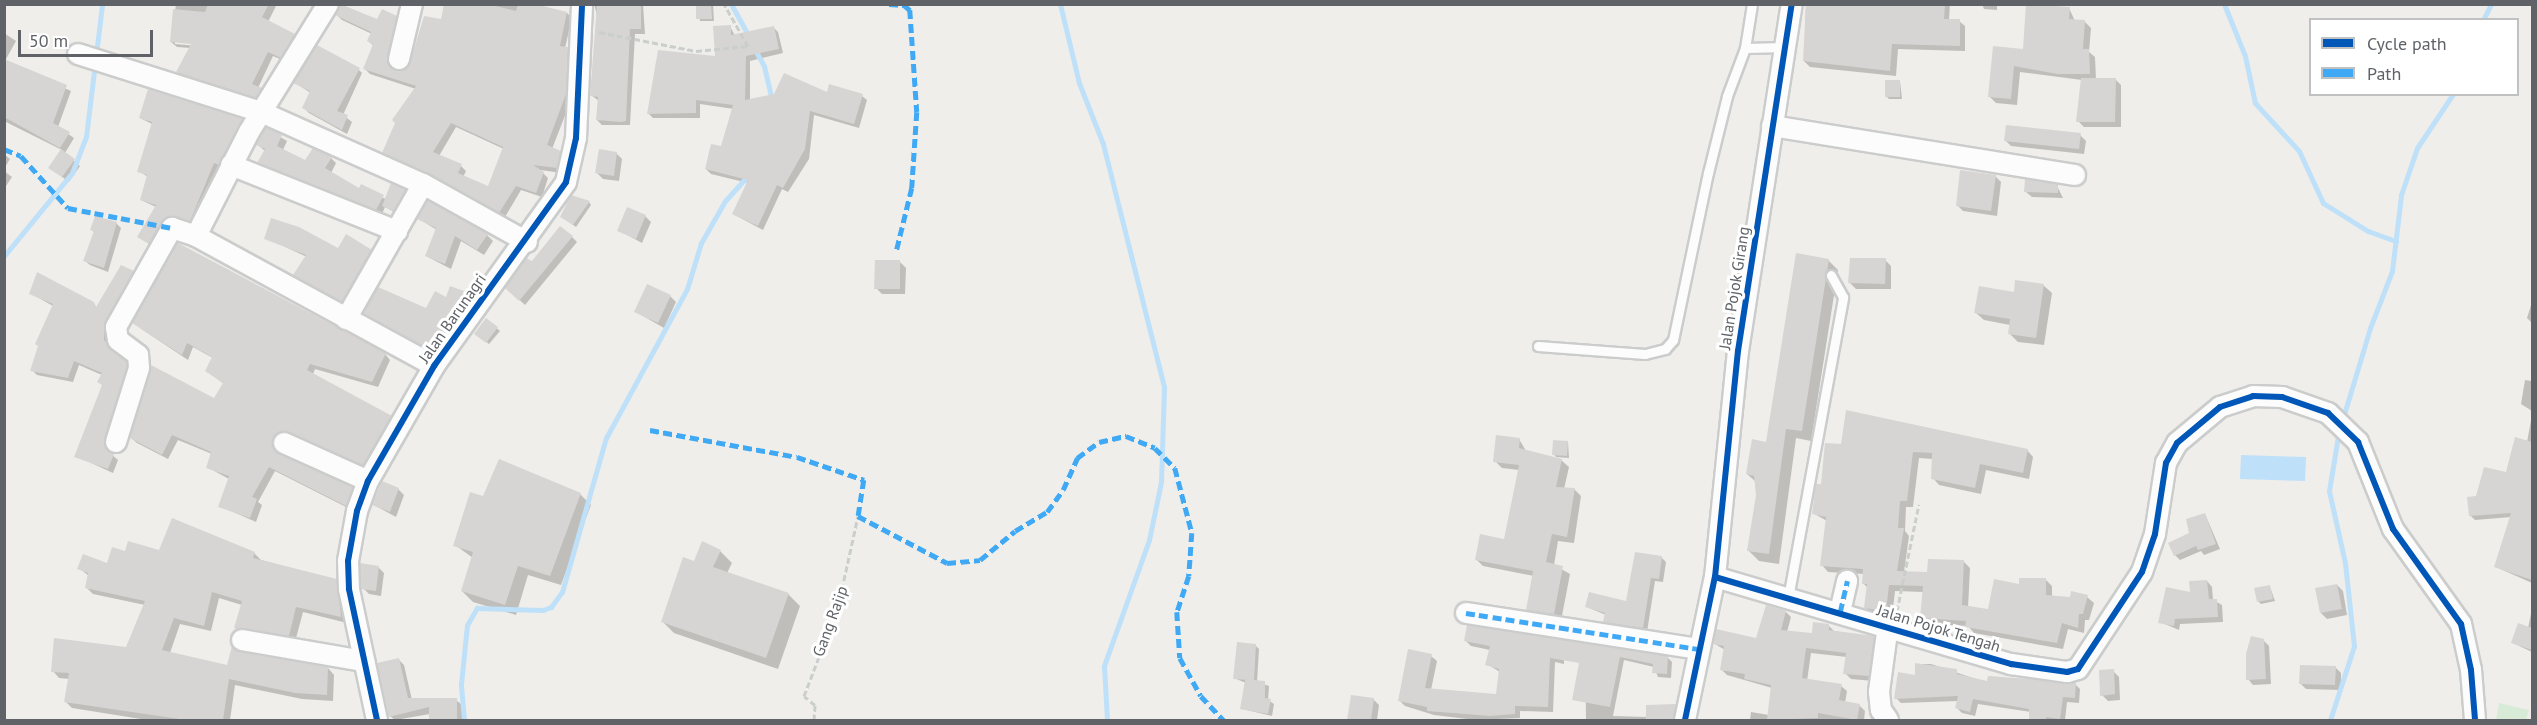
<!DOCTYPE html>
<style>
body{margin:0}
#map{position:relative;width:2537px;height:725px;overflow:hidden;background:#efeeea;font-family:"PT Sans",sans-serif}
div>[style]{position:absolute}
.green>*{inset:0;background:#d8ebd6}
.water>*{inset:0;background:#bfe0f9}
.shadow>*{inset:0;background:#0003}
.stream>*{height:5px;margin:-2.5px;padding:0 2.5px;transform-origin:2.5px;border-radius:2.5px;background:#bfe0f9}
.building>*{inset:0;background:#d6d5d3}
.path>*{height:3px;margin-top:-1.5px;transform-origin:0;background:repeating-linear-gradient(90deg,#cacfcc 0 6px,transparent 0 9px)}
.roads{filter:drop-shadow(2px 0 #cbcccc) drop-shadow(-2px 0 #cbcccc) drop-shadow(0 2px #cbcccc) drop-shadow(0 -2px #cbcccc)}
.lane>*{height:9px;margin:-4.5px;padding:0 4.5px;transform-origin:4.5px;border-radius:4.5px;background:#fdfcfc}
.street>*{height:20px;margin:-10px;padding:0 10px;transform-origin:10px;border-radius:10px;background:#fdfcfc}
.quiet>*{height:4.5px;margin-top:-2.25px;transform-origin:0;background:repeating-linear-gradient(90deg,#3fa9f5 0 9px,transparent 0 13.5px)}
.cycleway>*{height:6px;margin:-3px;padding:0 3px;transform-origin:3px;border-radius:3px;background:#0057b8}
span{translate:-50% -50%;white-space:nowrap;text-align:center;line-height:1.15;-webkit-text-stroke:6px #fff;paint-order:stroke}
.street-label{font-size:16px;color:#5f6368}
.frame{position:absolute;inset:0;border:6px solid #5f6368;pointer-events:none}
.legend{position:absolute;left:2309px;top:18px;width:210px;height:78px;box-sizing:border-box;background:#fff;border:2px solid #bfc1c3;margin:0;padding:8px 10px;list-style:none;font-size:18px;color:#5f6368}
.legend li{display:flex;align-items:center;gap:12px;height:30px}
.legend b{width:30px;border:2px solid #bfc1c3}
.scale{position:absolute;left:18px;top:30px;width:135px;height:27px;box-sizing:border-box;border:3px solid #5f6368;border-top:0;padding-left:8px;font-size:18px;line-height:21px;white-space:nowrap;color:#5f6368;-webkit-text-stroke:4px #fff;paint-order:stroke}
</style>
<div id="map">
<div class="green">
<div style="clip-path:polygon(2499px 703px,2529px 710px,2526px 720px,2496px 720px)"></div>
</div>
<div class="water">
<div style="clip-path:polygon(2241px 455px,2306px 457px,2305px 481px,2240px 479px)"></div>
</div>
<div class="shadow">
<div style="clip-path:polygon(evenodd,176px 4px,276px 6px,268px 22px,300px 41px,287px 62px,273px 56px,258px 88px,266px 95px,262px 102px,183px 78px,178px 72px,190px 48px,177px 47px,171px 42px,176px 4px,175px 41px,198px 44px,198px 46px,175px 44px,175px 41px)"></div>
<div style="clip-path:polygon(evenodd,340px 4px,378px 21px,396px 17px,402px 22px,392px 69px,395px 72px,404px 72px,442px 21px,446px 4px,529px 4px,567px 13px,572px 18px,565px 48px,573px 54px,571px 100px,552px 149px,565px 158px,562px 173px,540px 170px,548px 178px,542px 197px,521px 190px,505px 217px,390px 158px,384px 152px,416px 89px,370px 74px,365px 69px,374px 46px,368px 41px,372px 34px,342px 20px,337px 15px,340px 4px,456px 127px,504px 149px,489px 188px,463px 177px,466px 171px,461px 166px,439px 156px,456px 127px)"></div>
<div style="clip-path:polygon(594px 4px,643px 4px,645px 34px,635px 34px,630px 125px,602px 125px,597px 120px,599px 101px,591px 95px,597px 15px)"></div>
<div style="clip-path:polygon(697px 4px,713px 4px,714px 21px,700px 21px)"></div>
<div style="clip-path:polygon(1806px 4px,1950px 4px,1949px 20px,1959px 21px,1965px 26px,1965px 51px,1898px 49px,1896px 76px,1810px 67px,1804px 61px)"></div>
<div style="clip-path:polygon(1982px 4px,1997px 4px,1997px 10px,1984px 9px)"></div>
<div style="clip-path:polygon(2069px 8px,2075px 21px,2084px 21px,2091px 28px,2089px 52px,2095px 57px,2096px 79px,2115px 79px,2121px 85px,2121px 127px,2084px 127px,2078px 121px,2082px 80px,2020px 72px,2017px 105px,1996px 103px,1989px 96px,2024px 51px)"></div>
<div style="clip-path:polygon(730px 26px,735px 36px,773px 27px,778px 32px,783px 53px,750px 61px,750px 100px,828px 94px,862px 96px,867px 100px,859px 128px,814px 115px,809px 159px,788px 192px,782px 189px,763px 230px,733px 214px,748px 183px,711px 174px,706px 169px,723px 148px,734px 109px,700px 104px,700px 118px,653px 118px,648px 113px,716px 57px)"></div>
<div style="clip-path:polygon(4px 33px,16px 41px,5px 61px,71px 91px,58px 127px,74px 138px,65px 153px,80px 166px,69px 182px,50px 168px,62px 150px,4px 121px)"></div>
<div style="clip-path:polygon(357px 68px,362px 73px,343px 115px,352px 122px,347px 134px,309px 113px,304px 108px,311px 93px,295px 83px)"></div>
<div style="clip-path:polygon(1900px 81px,1902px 99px,1889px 99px,1886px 96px)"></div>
<div style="clip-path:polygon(140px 118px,242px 120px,246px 124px,223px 168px,218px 167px,194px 225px,175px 220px,154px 247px,139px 237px,156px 207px,141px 200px,148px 177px,139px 171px,152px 124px)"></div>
<div style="clip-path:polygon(267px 129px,287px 141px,283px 150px,305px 162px,331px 158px,336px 163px,331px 173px,360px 190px,386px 199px,405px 191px,411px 197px,400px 215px,385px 207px,382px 214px,265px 168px,259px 162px,265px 151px,258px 145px)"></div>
<div style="clip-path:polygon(2080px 135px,2086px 141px,2084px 154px,2011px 146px,2005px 140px)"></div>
<div style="clip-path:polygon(616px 153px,622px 159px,619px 181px,603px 179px,597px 173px)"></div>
<div style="clip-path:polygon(4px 154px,10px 159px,4px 169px)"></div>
<div style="clip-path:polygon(4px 171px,12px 177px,4px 189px)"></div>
<div style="clip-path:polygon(1995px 176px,2001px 182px,1997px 216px,1963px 211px,1957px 205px)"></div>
<div style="clip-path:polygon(2057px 186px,2063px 198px,2032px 197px,2026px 192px)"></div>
<div style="clip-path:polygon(589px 202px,591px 205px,576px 227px,565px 219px)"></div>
<div style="clip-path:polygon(645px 216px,651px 222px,642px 243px,618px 230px)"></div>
<div style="clip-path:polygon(419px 219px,487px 235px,493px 241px,484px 255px,461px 241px,451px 269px,426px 256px,437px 230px)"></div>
<div style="clip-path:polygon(116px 223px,121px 228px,108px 272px,90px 265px,85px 261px,95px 233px,92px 230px)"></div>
<div style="clip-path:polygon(572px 237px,577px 242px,525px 305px,512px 293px,533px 263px)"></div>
<div style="clip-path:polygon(266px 238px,338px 250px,371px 251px,375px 255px,346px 305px,295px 275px,307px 257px)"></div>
<div style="clip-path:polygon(1828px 260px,1838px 270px,1811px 441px,1796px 438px,1779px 564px,1759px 561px,1749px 551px,1757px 496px,1756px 482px,1747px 474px,1768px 443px)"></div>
<div style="clip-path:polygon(1885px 260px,1891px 266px,1891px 289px,1856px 289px,1850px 283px)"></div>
<div style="clip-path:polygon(900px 262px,906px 268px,905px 294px,882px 294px,876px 288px)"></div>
<div style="clip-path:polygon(133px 272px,138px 277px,109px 334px,109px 346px,131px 368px,109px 444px,111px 454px,118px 460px,113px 473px,76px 456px,103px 386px,102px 375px,79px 365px,73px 382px,37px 375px,32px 370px,53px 306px,30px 293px,93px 303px,97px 308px)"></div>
<div style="clip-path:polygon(2043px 285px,2052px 293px,2044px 345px,2018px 342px,2009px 333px,2010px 325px,1984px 320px,1975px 312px)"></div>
<div style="clip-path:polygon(451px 288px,468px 297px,436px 354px,365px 313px,427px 310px,447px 299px)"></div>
<div style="clip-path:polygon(670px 296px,676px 302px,664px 328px,636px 312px)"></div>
<div style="clip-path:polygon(2532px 302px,2532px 323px,2527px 318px)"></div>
<div style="clip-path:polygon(487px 320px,500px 331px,489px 344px,479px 336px)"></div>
<div style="clip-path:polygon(140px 328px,385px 354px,390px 360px,378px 387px,315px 369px,313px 374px,396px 423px,369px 470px,296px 437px,283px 438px,278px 445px,282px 457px,352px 489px,358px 494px,352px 510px,275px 471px,258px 502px,262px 505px,256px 522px,220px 506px,229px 479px,207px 467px,212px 454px,178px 440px,168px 459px,137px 443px,131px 438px,214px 400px,224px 384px,207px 371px,213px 358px,193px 347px,188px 360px)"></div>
<div style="clip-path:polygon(2525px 380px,2532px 381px,2532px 411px,2521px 404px)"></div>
<div style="clip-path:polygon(2532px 415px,2532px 583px,2496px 567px,2511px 517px,2475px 520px,2470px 515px,2477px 498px,2507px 474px,2527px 442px)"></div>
<div style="clip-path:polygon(1519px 439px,1526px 451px,1561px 460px,1569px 467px,1564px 489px,1574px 489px,1581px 496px,1574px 543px,1558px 541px,1554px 565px,1570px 574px,1561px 621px,1535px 617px,1528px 610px,1534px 576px,1483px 566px,1476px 559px,1505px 540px,1519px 470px,1502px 468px,1495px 461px)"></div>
<div style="clip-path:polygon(1568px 442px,1569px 458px,1556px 457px,1554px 454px)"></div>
<div style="clip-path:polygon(1826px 444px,2027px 450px,2033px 457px,2029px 479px,1986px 470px,1981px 494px,1939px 485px,1933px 478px,1933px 459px,1919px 458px,1913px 507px,1906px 507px,1905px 531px,1909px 536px,1904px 572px,1929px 573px,1963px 561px,1970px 568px,1968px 608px,1989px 611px,2020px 586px,2045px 579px,2052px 586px,2052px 597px,2087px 597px,2094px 603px,2089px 620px,2085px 620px,2084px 633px,2068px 629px,2063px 649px,1974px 633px,1968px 626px,1928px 624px,1922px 617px,1924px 592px,1895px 591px,1892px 617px,1872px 614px,1866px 608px,1868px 588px,1863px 583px,1864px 574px,1828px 572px,1822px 565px,1827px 521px,1813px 513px,1822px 486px)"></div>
<div style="clip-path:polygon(398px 489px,404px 495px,396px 517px,374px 505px)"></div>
<div style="clip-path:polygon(580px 494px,591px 505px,561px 585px,528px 575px,516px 615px,473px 602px,462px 591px,473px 558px,455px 545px,484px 498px)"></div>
<div style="clip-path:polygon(2205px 514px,2220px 549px,2204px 555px,2201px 551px,2180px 560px,2175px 555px)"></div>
<div style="clip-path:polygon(720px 551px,732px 563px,727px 573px,788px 594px,800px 606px,778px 669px,674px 633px,662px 621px,695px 562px)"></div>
<div style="clip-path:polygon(126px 553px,254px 553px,261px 560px,336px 580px,343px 587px,347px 623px,303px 612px,295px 642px,242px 635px,236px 628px,242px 605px,219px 598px,211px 631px,180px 624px,170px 653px,228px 666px,239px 653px,328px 668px,334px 675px,333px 701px,302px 699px,235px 685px,230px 720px,147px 720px,72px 708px,65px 701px,70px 679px,59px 678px,53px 671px,126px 649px,145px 605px,93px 594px,86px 587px,89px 576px,79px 568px,108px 565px)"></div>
<div style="clip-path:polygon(1661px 557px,1666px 562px,1663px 582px,1655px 581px,1647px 632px,1609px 626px,1606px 615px,1587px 607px,1627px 603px)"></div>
<div style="clip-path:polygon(378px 567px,384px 573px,381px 596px,369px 594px,363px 588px)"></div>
<div style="clip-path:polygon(2207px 581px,2212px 587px,2213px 600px,2222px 605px,2223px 622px,2180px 624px,2179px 630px,2160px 622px)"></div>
<div style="clip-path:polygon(2337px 585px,2343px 591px,2347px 615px,2327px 619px,2321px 613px)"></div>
<div style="clip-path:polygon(2270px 587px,2275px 601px,2261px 604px,2258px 601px)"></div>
<div style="clip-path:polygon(2532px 609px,2532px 652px,2513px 643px,2528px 628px)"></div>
<div style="clip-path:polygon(1786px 612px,1791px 617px,1787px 632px,1813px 635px,1829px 626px,1834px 631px,1874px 638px,1879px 643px,1874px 681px,1851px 679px,1845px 673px,1847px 657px,1811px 653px,1807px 681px,1841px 686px,1847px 691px,1845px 703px,1859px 705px,1865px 711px,1864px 720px,1750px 720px,1751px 712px,1769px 715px,1772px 688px,1727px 675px,1722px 670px,1725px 650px,1715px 644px,1757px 639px)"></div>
<div style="clip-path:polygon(1465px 640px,1564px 646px,1564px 664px,1555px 662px,1553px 712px,1520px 711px,1520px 718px,1476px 720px,1434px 715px,1405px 706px,1400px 701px,1431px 656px,1437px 661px,1431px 690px,1497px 696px,1500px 672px,1487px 664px,1490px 650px,1471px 646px)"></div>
<div style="clip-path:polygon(2264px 641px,2269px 646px,2271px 684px,2253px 685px,2248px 679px)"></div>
<div style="clip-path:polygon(1255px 645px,1259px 649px,1257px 682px,1269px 686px,1268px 700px,1274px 704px,1272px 716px,1242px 709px,1246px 683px,1234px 678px)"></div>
<div style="clip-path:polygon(1585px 645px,1668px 658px,1672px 662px,1671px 678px,1658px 677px,1654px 667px,1624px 660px,1613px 716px,1647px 717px,1671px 706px,1675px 710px,1674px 720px,1586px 720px)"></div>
<div style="clip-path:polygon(398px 659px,404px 665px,412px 700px,456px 700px,462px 705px,462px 720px,430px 720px,430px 714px,395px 720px,390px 716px)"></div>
<div style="clip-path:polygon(1917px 664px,1931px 664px,1988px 683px,2075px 684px,2080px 689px,2079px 703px,2067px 702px,2065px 720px,2031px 720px,2031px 712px,1978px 704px,1975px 716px,1962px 713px,1957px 708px,1958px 701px,1901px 703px,1896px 698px,1916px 676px)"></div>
<div style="clip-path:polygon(2335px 667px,2341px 673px,2341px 690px,2306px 689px,2300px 683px)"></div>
<div style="clip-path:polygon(2113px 671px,2119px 677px,2120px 700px,2108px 701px,2102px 695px)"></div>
<div style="clip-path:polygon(1353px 697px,1373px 699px,1379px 705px,1377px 720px,1348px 720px)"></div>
</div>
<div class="stream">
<div style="left:731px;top:4px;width:38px;rotate:61deg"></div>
<div style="left:1060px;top:4px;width:81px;rotate:76.5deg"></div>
<div style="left:1079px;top:83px;width:66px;rotate:68.5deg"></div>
<div style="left:1103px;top:144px;width:251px;rotate:75.9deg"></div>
<div style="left:1164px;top:387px;width:95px;rotate:91.8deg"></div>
<div style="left:1161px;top:482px;width:59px;rotate:101.7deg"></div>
<div style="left:1149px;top:540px;width:134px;rotate:109.7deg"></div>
<div style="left:1104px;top:666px;width:54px;rotate:86.8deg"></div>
<div style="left:2224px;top:4px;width:56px;rotate:68deg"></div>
<div style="left:2245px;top:56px;width:48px;rotate:78deg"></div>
<div style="left:2255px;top:103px;width:65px;rotate:47.5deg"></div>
<div style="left:2299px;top:151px;width:57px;rotate:65.2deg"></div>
<div style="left:2323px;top:203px;width:53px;rotate:31.9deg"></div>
<div style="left:2368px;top:231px;width:30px;rotate:20deg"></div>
<div style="left:2483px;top:20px;width:18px;rotate:-63deg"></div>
<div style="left:754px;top:48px;width:21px;rotate:61deg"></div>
<div style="left:764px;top:66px;width:36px;rotate:77deg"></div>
<div style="left:4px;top:256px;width:107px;rotate:-50.7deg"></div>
<div style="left:72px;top:173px;width:39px;rotate:-69deg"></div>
<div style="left:86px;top:137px;width:134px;rotate:-83.1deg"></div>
<div style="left:2342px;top:421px;width:97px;rotate:-73.2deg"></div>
<div style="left:2370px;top:328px;width:61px;rotate:-68.9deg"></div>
<div style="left:2392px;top:271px;width:77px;rotate:-83.2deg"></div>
<div style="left:2401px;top:195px;width:50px;rotate:-71.2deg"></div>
<div style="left:2417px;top:148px;width:65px;rotate:-56.3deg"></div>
<div style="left:464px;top:720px;width:36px;rotate:-95deg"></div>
<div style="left:461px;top:684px;width:59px;rotate:-84.2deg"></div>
<div style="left:467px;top:625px;width:20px;rotate:-60deg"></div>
<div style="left:477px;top:608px;width:66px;rotate:1.7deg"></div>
<div style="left:543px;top:610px;width:9px;rotate:-21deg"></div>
<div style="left:551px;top:607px;width:19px;rotate:-54deg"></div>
<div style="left:562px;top:592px;width:160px;rotate:-74.1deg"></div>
<div style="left:606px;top:438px;width:170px;rotate:-61.5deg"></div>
<div style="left:687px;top:289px;width:48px;rotate:-73.1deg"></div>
<div style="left:701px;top:243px;width:48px;rotate:-60.3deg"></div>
<div style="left:725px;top:201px;width:36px;rotate:-48deg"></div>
<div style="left:2330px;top:720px;width:78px;rotate:-72deg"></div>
<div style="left:2354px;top:646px;width:83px;rotate:-96.2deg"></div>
<div style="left:2345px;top:563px;width:74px;rotate:-102.5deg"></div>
<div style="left:2329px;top:491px;width:62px;rotate:-80.7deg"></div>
</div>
<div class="building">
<div style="clip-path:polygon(208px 4px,269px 4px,262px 17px,295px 34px,281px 58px,268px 52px,252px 84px,262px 88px,256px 98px,176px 72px,191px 44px,170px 42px,173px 9px,205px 12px)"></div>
<div style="clip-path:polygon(evenodd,340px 4px,377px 19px,382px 9px,397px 16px,387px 57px,390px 67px,397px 71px,410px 62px,424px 16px,441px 19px,444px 4px,488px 4px,516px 11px,518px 4px,535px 4px,567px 12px,560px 46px,568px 47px,566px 94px,547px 145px,561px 151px,557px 168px,533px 165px,544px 172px,536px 193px,516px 186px,499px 213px,382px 153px,395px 123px,392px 120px,416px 86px,363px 69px,373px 44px,367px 41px,371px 32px,335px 15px,340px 4px,451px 123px,503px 147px,488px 186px,458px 173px,462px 164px,433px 152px,451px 123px)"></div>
<div style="clip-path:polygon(597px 4px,641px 4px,641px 29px,630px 29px,626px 121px,621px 122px,596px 120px,598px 97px,590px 96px)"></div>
<div style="clip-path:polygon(696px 4px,711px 4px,712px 19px,696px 19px)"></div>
<div style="clip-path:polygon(1806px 4px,1945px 4px,1944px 19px,1960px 19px,1960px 46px,1892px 44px,1890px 71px,1803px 61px)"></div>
<div style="clip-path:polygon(2026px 4px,2070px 7px,2069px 19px,2085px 20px,2083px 49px,2089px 49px,2090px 74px,2057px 74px,2014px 66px,2011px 99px,1988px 97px,1993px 46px,2023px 49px)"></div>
<div style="clip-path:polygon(731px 25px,731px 35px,774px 26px,779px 49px,746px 56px,745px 100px,774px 94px,784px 73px,827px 92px,829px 84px,863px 94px,854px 124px,810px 111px,805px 149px,783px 188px,777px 185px,758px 226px,732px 214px,748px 180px,705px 169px,711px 144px,721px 146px,733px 105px,696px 100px,696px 113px,647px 114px,658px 50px,715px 56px,713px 26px)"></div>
<div style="clip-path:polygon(317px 45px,360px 68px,337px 111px,348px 115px,342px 130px,302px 108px,310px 91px,293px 83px)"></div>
<div style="clip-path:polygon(4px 59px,67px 85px,53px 123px,70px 132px,60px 148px,4px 117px)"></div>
<div style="clip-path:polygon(2081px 78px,2116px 78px,2115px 122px,2076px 122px)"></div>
<div style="clip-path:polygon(1885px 80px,1900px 80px,1900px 97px,1885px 97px)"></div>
<div style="clip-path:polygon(148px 89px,243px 119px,219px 165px,214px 163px,190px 221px,166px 218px,149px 244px,137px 237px,156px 205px,140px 200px,147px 175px,137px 172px,152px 122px,139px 118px)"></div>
<div style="clip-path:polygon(2006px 125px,2081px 133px,2079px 149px,2004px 141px)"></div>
<div style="clip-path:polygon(266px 127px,282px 135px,277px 146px,305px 160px,313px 148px,332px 157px,325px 168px,359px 188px,361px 184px,384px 195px,376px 210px,257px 163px,265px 149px,256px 145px)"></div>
<div style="clip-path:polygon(61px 149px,75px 159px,62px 177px,48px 168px)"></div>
<div style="clip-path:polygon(599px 149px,617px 152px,614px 176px,595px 173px)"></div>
<div style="clip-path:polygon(1960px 170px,1996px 175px,1991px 211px,1956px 206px)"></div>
<div style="clip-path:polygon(2025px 179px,2058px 184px,2058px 193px,2024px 192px)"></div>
<div style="clip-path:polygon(391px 183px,406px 190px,394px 211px,382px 206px)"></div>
<div style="clip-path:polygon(571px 195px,590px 201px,573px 225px,560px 217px)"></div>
<div style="clip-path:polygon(428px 200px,488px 234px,477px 250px,455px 236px,445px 264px,425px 256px,436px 228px,417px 219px)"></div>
<div style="clip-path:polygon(627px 207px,646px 215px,636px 239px,617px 231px)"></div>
<div style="clip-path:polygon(95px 216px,117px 222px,104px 268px,83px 261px,94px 231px,90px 230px)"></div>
<div style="clip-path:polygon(271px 218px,299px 227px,338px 248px,346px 234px,372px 250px,342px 302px,293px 275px,306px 255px,264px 239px)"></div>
<div style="clip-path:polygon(560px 226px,573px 236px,519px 301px,505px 288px,526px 258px,532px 261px)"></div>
<div style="clip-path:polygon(178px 243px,386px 353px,372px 382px,310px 364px,307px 370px,392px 416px,363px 466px,289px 432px,278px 433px,273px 439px,279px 454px,353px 487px,346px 506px,269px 467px,252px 497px,257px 499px,250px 518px,218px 507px,229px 476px,206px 468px,211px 452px,172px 435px,162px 455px,130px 438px,151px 365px,214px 398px,223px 383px,205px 371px,212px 357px,187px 343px,182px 355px,132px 323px)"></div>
<div style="clip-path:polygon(1796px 253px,1829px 259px,1802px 431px,1786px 429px,1769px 554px,1747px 551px,1756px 495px,1754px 476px,1746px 474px,1752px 439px,1766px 442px)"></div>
<div style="clip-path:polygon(1850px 258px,1886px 258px,1885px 284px,1848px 283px)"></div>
<div style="clip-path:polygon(875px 260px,900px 260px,900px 289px,874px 289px)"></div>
<div style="clip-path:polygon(121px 265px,134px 271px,104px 328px,104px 340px,126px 361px,127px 367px,105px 438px,107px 450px,114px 454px,108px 469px,74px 457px,102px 385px,97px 382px,102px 373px,74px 361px,68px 378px,30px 371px,38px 346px,35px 344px,53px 304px,29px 294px,37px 272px,94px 302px,96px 307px)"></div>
<div style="clip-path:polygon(2015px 280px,2044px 284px,2036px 338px,2008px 334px,2010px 319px,1974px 313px,1979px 286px,2014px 292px)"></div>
<div style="clip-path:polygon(647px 284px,671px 295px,658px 323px,634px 312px)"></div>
<div style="clip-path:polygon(450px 286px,464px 291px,430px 350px,363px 314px,378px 287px,426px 308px,435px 291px,446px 297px)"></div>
<div style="clip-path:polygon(486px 318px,498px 327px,486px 343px,474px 334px)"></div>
<div style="clip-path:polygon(1846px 410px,2028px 449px,2023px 473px,1980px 464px,1975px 488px,1931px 479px,1932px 453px,1913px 452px,1907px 501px,1900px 501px,1898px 528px,1904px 528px,1897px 571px,1927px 572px,1928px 559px,1964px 560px,1962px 605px,1988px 609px,1994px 579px,2019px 584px,2019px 578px,2046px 578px,2046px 595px,2070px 597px,2071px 591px,2088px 595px,2083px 614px,2079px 614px,2078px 628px,2062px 623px,2057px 643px,1965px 627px,1966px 621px,1920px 618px,1923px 586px,1889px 585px,1886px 611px,1864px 608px,1867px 584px,1862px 584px,1863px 569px,1820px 566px,1826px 517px,1812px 514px,1816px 484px,1821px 484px,1825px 443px,1841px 444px)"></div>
<div style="clip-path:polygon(1496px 435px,1520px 438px,1519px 448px,1562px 459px,1556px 487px,1575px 488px,1567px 537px,1552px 534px,1546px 562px,1563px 566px,1554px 614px,1526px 610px,1533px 571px,1475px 560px,1480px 534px,1504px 539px,1519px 465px,1493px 462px)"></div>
<div style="clip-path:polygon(2515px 437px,2532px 442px,2532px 580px,2494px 567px,2511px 513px,2469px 516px,2467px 497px,2476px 496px,2484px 467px,2506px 472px)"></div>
<div style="clip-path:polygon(1553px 440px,1568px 441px,1567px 456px,1552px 455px)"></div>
<div style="clip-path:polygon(499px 459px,581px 493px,550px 576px,518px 566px,505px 605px,461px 591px,473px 552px,453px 546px,470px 492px,483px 496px)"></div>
<div style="clip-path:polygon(382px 481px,399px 488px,390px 512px,372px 505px)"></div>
<div style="clip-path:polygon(2205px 513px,2216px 544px,2198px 550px,2196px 546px,2174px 556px,2168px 543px,2189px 533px,2186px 519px)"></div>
<div style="clip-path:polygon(172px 518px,255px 552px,253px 558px,337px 579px,341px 617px,296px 607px,289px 636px,237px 629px,234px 628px,242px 601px,212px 592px,204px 626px,174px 618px,162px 650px,227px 665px,232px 646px,240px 652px,328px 667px,327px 695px,295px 693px,229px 679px,223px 720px,186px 720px,64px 702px,69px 673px,51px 672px,54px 638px,126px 647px,145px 601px,85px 588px,88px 573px,77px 569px,83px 554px,107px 563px,112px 547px,125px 551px,128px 541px,159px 550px)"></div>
<div style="clip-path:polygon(702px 541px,721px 550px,713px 567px,789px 593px,766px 658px,661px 622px,683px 557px,694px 561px)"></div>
<div style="clip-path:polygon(1635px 552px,1662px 556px,1659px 579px,1651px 578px,1643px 628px,1603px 622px,1605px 613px,1585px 607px,1589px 592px,1626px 601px)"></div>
<div style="clip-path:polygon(360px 563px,379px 566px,376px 591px,361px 589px)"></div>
<div style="clip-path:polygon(2207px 580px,2209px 599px,2217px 599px,2218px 617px,2175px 619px,2174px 626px,2158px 623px,2166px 587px,2190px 592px,2189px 581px)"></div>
<div style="clip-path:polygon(2337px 584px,2342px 609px,2320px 613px,2315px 588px)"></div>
<div style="clip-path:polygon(2270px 585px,2273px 599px,2257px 602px,2254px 588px)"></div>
<div style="clip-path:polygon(1766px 605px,1786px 611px,1781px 630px,1812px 633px,1813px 622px,1829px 624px,1829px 630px,1874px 636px,1869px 676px,1843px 674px,1846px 653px,1806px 648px,1802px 678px,1842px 684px,1839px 700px,1860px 704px,1857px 720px,1818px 713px,1818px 718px,1767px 720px,1771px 685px,1744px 679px,1745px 674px,1720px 670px,1724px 646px,1713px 644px,1716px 629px,1756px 638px)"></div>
<div style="clip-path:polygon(2518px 623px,2532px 628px,2532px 650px,2511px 643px)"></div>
<div style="clip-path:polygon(1467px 625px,1668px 656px,1667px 674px,1652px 673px,1653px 664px,1620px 657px,1610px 707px,1572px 700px,1579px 663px,1550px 658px,1548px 707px,1515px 706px,1515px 714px,1490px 716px,1427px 711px,1427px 707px,1398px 701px,1408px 649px,1432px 654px,1425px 688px,1496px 694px,1499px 669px,1485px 665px,1490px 646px,1464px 641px)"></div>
<div style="clip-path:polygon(2251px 636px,2264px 639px,2266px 679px,2246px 680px,2246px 654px)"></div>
<div style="clip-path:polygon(1237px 642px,1256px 644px,1254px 680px,1265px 681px,1265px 698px,1271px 699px,1268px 714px,1240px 709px,1245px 680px,1249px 680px,1233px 679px)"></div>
<div style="clip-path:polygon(399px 658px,408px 698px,457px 698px,457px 720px,429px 720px,429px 707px,389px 717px,377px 663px)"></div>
<div style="clip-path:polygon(1915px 663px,1957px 669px,1957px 674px,1987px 681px,1988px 676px,2076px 682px,2075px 698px,2063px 697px,2060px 719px,2046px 717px,2046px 720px,2029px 720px,2029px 709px,1973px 699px,1970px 712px,1955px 708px,1958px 696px,1894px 699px,1898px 672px,1915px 675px)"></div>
<div style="clip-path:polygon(2300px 665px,2336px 666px,2335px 685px,2299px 684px)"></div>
<div style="clip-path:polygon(2114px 669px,2115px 694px,2100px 696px,2099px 670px)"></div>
<div style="clip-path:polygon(1351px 695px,1374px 698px,1371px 720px,1347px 720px)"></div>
<div style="clip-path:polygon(1676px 704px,1673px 720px,1646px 720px,1646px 705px)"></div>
</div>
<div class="path">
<div style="left:599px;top:32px;width:99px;rotate:11.1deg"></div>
<div style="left:696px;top:51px;width:52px;rotate:-5.5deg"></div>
<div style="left:748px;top:46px;width:48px;rotate:-119.7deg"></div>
<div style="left:1897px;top:611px;width:109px;rotate:-78.4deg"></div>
<div style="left:814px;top:720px;width:15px;rotate:-86deg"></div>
<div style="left:815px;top:705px;width:14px;rotate:-141deg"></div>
<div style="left:804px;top:696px;width:95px;rotate:-69.1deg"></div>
<div style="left:838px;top:607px;width:93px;rotate:-77.6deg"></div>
</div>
<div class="roads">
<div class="lane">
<div style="left:1752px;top:4px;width:45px;rotate:99deg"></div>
<div style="left:1745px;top:48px;width:40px;rotate:-1.4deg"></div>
<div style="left:1538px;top:346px;width:107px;rotate:4.3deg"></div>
<div style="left:1645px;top:354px;width:21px;rotate:-14deg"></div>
<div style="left:1665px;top:349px;width:12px;rotate:-48deg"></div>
<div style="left:1673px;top:340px;width:171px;rotate:-78.2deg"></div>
<div style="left:1708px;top:173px;width:79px;rotate:-76.1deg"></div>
<div style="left:1727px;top:96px;width:51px;rotate:-69.4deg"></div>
<div style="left:1788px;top:598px;width:306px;rotate:-79.6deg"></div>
<div style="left:1843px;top:297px;width:25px;rotate:-119deg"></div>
</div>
<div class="street">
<div style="left:78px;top:54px;width:192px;rotate:17.6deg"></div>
<div style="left:261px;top:112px;width:177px;rotate:24deg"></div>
<div style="left:423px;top:184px;width:119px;rotate:29.1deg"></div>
<div style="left:399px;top:59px;width:57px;rotate:-76.7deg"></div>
<div style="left:1772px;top:126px;width:307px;rotate:9.2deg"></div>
<div style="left:231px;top:165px;width:179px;rotate:21.7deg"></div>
<div style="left:196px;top:236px;width:117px;rotate:-63deg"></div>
<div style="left:249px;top:132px;width:150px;rotate:-58.3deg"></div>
<div style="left:346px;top:319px;width:155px;rotate:-60.3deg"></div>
<div style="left:116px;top:442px;width:77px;rotate:-72.7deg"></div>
<div style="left:139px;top:368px;width:13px;rotate:-94deg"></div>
<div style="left:138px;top:355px;width:25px;rotate:-143deg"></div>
<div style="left:118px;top:340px;width:13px;rotate:-99deg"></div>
<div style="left:116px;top:327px;width:114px;rotate:-60.5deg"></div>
<div style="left:172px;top:228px;width:25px;rotate:18deg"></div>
<div style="left:196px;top:236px;width:271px;rotate:28.6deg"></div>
<div style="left:284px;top:443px;width:92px;rotate:24.3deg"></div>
<div style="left:1715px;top:577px;width:309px;rotate:16.4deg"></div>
<div style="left:2011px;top:664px;width:57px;rotate:8.1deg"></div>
<div style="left:2067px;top:672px;width:11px;rotate:-15deg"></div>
<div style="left:2078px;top:669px;width:116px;rotate:-56.6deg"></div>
<div style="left:2142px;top:572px;width:40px;rotate:-71.1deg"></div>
<div style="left:2155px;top:534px;width:72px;rotate:-81.2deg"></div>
<div style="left:2166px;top:463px;width:23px;rotate:-61deg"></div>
<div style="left:2177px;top:443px;width:56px;rotate:-39.9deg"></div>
<div style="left:2220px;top:407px;width:35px;rotate:-18deg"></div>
<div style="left:2253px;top:396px;width:29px;rotate:2deg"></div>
<div style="left:2282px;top:397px;width:49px;rotate:19.2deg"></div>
<div style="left:2328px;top:413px;width:42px;rotate:44deg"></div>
<div style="left:2358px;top:442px;width:94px;rotate:68.1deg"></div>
<div style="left:2393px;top:529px;width:117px;rotate:54.4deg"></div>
<div style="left:2461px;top:624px;width:47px;rotate:77.7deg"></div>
<div style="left:2471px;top:670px;width:50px;rotate:85.4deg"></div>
<div style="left:1840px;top:612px;width:32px;rotate:-77deg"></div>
<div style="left:1466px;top:613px;width:236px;rotate:8.8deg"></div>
<div style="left:1888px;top:625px;width:68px;rotate:97.7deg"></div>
<div style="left:1879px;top:692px;width:18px;rotate:84deg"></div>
<div style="left:1881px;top:710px;width:12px;rotate:55deg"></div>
<div style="left:242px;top:640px;width:124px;rotate:9.8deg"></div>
<div style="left:377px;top:720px;width:134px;rotate:-102.1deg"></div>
<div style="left:349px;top:589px;width:28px;rotate:-92deg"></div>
<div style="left:348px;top:561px;width:51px;rotate:-79.8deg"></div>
<div style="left:357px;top:511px;width:32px;rotate:-70deg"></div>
<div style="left:368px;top:481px;width:133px;rotate:-60.1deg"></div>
<div style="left:434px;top:366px;width:226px;rotate:-54.3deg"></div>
<div style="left:566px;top:182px;width:45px;rotate:-77.2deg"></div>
<div style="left:576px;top:138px;width:134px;rotate:-87.4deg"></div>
<div style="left:1685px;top:720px;width:146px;rotate:-78.2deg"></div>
<div style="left:1715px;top:577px;width:227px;rotate:-84.2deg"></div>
<div style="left:1738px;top:351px;width:351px;rotate:-81.2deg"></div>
</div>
</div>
<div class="quiet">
<div style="left:889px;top:4px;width:15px;rotate:4deg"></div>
<div style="left:904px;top:5px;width:8px;rotate:40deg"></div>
<div style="left:910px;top:10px;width:102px;rotate:86.1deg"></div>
<div style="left:917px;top:112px;width:76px;rotate:93.8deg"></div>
<div style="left:912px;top:188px;width:67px;rotate:103.8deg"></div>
<div style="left:4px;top:149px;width:18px;rotate:22deg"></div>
<div style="left:21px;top:156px;width:70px;rotate:47.9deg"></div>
<div style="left:68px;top:208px;width:106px;rotate:10.9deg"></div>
<div style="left:650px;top:430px;width:149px;rotate:10.4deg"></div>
<div style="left:797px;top:457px;width:71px;rotate:18.9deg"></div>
<div style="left:864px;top:480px;width:36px;rotate:99deg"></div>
<div style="left:858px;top:516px;width:101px;rotate:27.8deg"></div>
<div style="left:947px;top:563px;width:33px;rotate:-5deg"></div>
<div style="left:980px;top:560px;width:45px;rotate:-39.6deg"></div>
<div style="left:1015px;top:531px;width:37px;rotate:-31deg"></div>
<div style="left:1047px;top:512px;width:27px;rotate:-54deg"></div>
<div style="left:1063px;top:490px;width:35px;rotate:-66deg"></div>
<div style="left:1077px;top:458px;width:27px;rotate:-36deg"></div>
<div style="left:1099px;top:442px;width:28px;rotate:-13deg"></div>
<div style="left:1126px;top:436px;width:31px;rotate:22deg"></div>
<div style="left:1155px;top:448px;width:28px;rotate:45deg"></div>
<div style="left:1175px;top:468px;width:67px;rotate:75.3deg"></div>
<div style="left:1192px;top:533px;width:43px;rotate:94deg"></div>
<div style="left:1189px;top:576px;width:38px;rotate:108deg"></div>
<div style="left:1177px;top:612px;width:46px;rotate:86.3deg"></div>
<div style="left:1180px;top:658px;width:43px;rotate:61.1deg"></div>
<div style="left:1201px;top:696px;width:33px;rotate:47deg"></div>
<div style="left:1840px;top:612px;width:32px;rotate:-77deg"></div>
<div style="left:1466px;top:613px;width:236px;rotate:8.8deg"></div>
</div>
<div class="cycleway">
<div style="left:1715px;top:577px;width:309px;rotate:16.4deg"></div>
<div style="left:2011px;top:664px;width:57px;rotate:8.1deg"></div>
<div style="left:2067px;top:672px;width:11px;rotate:-15deg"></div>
<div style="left:2078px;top:669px;width:116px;rotate:-56.6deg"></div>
<div style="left:2142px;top:572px;width:40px;rotate:-71.1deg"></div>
<div style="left:2155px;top:534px;width:72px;rotate:-81.2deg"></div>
<div style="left:2166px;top:463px;width:23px;rotate:-61deg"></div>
<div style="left:2177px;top:443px;width:56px;rotate:-39.9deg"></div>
<div style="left:2220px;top:407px;width:35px;rotate:-18deg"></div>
<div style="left:2253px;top:396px;width:29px;rotate:2deg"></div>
<div style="left:2282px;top:397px;width:49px;rotate:19.2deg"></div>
<div style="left:2328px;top:413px;width:42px;rotate:44deg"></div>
<div style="left:2358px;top:442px;width:94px;rotate:68.1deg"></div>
<div style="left:2393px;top:529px;width:117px;rotate:54.4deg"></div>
<div style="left:2461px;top:624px;width:47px;rotate:77.7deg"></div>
<div style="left:2471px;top:670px;width:50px;rotate:85.4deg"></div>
<div style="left:377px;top:720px;width:134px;rotate:-102.1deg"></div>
<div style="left:349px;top:589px;width:28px;rotate:-92deg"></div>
<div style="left:348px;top:561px;width:51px;rotate:-79.8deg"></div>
<div style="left:357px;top:511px;width:32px;rotate:-70deg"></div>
<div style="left:368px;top:481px;width:133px;rotate:-60.1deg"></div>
<div style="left:434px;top:366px;width:226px;rotate:-54.3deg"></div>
<div style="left:566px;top:182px;width:45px;rotate:-77.2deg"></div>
<div style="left:576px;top:138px;width:134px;rotate:-87.4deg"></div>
<div style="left:1685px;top:720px;width:146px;rotate:-78.2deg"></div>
<div style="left:1715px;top:577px;width:227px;rotate:-84.2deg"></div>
<div style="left:1738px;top:351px;width:351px;rotate:-81.2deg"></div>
</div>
<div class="street-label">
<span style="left:1734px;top:288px;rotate:-81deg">Jalan Pojok Girang</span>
<span style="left:452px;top:318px;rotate:-55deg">Jalan Barunagri</span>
<span style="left:830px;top:621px;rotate:-70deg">Gang Rajip</span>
<span style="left:1939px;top:628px;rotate:17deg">Jalan Pojok Tengah</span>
</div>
<div class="frame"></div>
<ul class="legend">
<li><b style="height:8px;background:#0057b8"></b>Cycle path</li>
<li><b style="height:8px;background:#3fa9f5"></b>Path</li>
</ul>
<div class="scale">50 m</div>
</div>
